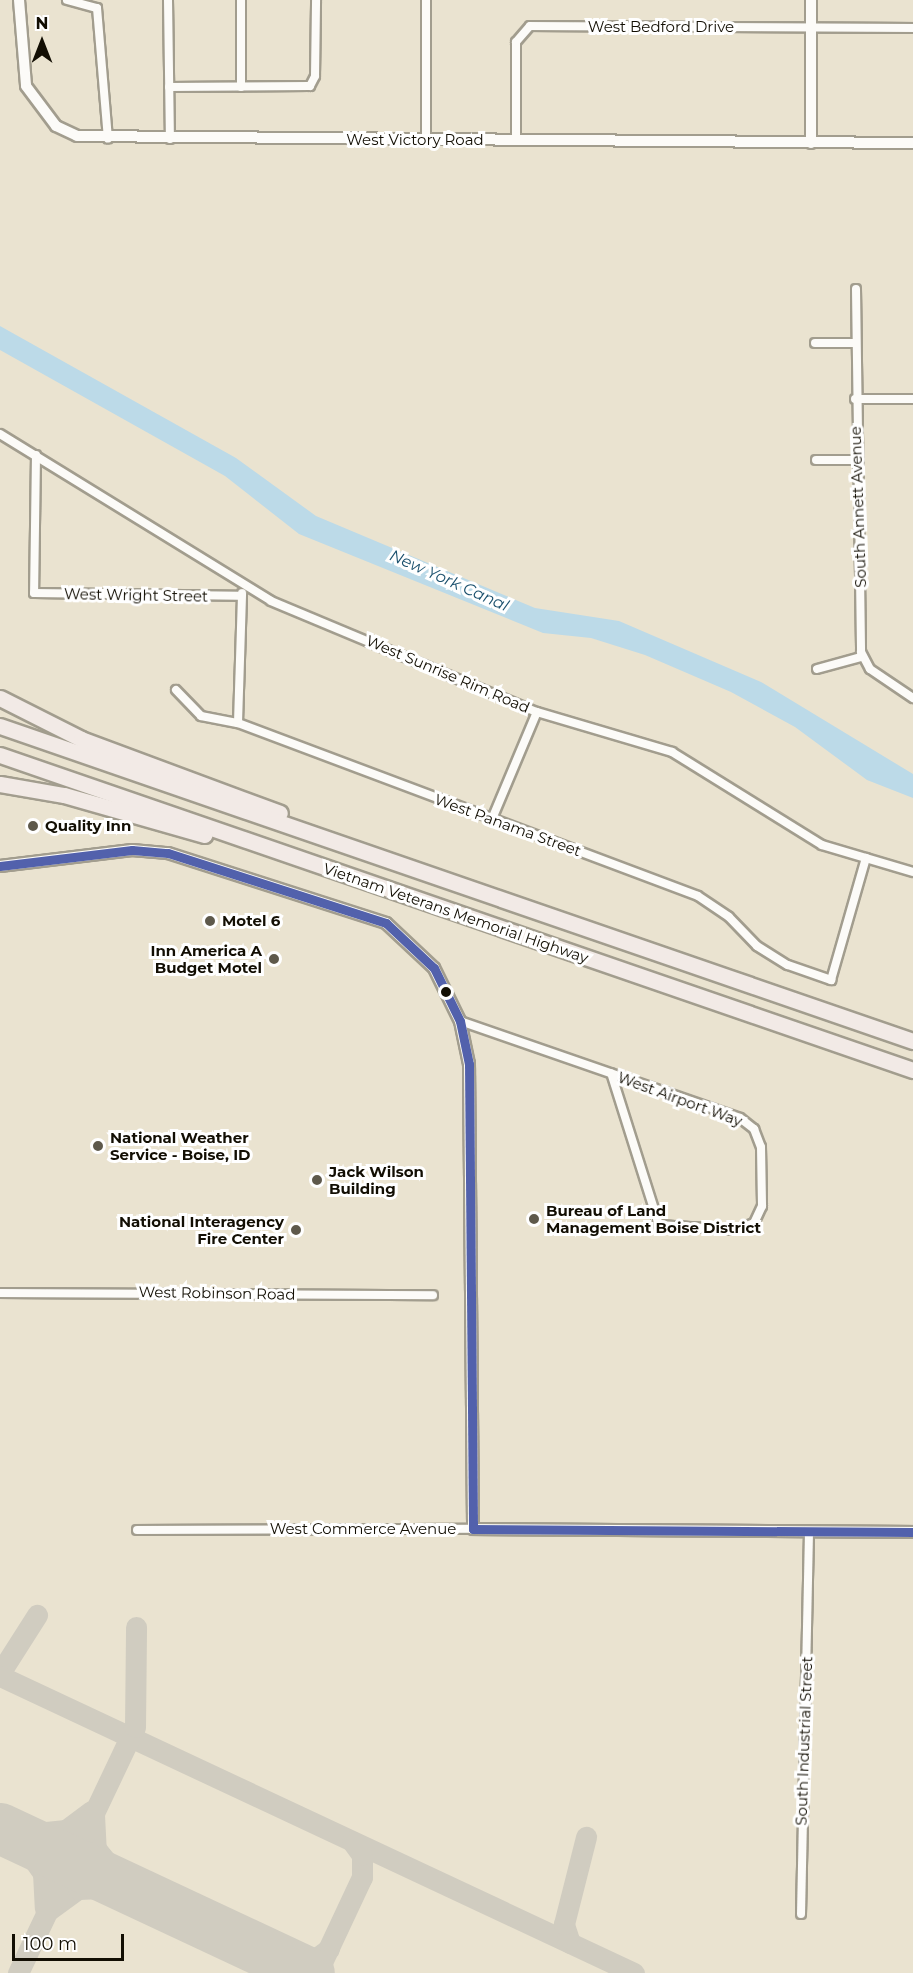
<!DOCTYPE html>
<style>
body{margin:0}
#map{position:relative;width:913px;height:1973px;overflow:hidden;background:#eae3d0;font-family:Montserrat,sans-serif}
div>[style]{position:absolute}
.water>*{inset:0;background:#bcdae8}
.taxiway>*{height:21px;margin:-10.5px;padding:0 10.5px;transform-origin:10.5px;border-radius:10.5px;background:#d0ccc0}
.runway>*{height:51px;margin:-25.5px;padding:0 25.5px;transform-origin:25.5px;border-radius:25.5px;background:#d0ccc0}
.roads{filter:drop-shadow(2px 0 #a29d8e) drop-shadow(-2px 0 #a29d8e) drop-shadow(0 2px #a29d8e) drop-shadow(0 -2px #a29d8e)}
.minor>*{height:8px;margin:-4px;padding:0 4px;transform-origin:4px;border-radius:4px;background:#fcfbf8}
.tertiary>*{height:10px;margin:-5px;padding:0 5px;transform-origin:5px;border-radius:5px;background:#fcfbf8}
.motorway>*{height:15px;margin:-7.5px;padding:0 7.5px;transform-origin:7.5px;border-radius:7.5px;background:#f2eae6}
.bus-1>*{height:9px;margin:-4.5px;padding:0 4.5px;transform-origin:4.5px;border-radius:4.5px;background:#5261ac}
.dots>*{width:16px;height:16px;translate:-50% -50%;box-sizing:border-box;border:3px solid #fff;border-radius:50%}
span{translate:-50% -50%;white-space:nowrap;text-align:center;line-height:1.15;-webkit-text-stroke:6px #fff;paint-order:stroke}
.street-label{font-size:15px;color:#120e03}
.poi-label{font-size:15px;color:#120e03;font-weight:700}
.left{translate:0 -50%;text-align:left}
.right{translate:-100% -50%;text-align:right}
.water-label{font-size:16px;color:#1a506d;font-style:italic}
.north{position:absolute;left:12px;top:12px;width:60px;height:60px;-webkit-text-stroke:4px #fff;paint-order:stroke;rotate:0deg;font-size:16px;font-weight:700;line-height:24px;text-align:center;color:#120e03}
.north::after{content:'';display:block;margin:auto;width:21px;height:27px;background:#120e03;clip-path:polygon(50% 0,100% 100%,50% 72%,0 100%)}
.scale{position:absolute;left:12px;top:1934px;width:112px;height:27px;box-sizing:border-box;border:3px solid #120e03;border-top:0;padding-left:8px;font-size:18px;line-height:21px;white-space:nowrap;color:#120e03;-webkit-text-stroke:4px #fff;paint-order:stroke}
</style>
<div id="map">
<div class="water">
<div style="clip-path:polygon(0 326px,236px 458px,316px 516px,535px 608px,619px 621px,761px 682px,913px 774px,913px 798px,867px 780px,795px 727px,731px 692px,645px 655px,591px 638px,543px 633px,299px 534px,225px 476px,0 350px)"></div>
</div>
<div class="taxiway">
<div style="left:0;top:1673px;width:69px;rotate:-57.5deg"></div>
<div style="left:0;top:1676px;width:700px;rotate:25.1deg"></div>
<div style="left:94px;top:1815px;width:34px;rotate:87deg"></div>
<div style="left:96px;top:1849px;width:49px;rotate:50.8deg"></div>
<div style="left:16px;top:1835px;width:50px;rotate:-5.7deg"></div>
<div style="left:66px;top:1830px;width:31px;rotate:-37deg"></div>
<div style="left:16px;top:1835px;width:47px;rotate:54.6deg"></div>
<div style="left:43px;top:1873px;width:35px;rotate:87deg"></div>
<div style="left:49px;top:1910px;width:36px;rotate:-36deg"></div>
<div style="left:78px;top:1889px;width:49px;rotate:-2.3deg"></div>
<div style="left:570px;top:1943px;width:20px;rotate:-108deg"></div>
<div style="left:564px;top:1924px;width:90px;rotate:-75.8deg"></div>
<div style="left:281px;top:1960px;width:30px;rotate:4deg"></div>
<div style="left:311px;top:1962px;width:22px;rotate:-36deg"></div>
<div style="left:18px;top:1973px;width:272px;rotate:-64.6deg"></div>
<div style="left:135px;top:1727px;width:100px;rotate:-89.4deg"></div>
<div style="left:317px;top:1973px;width:106px;rotate:-64.9deg"></div>
<div style="left:362px;top:1877px;width:22px;rotate:-90deg"></div>
<div style="left:362px;top:1855px;width:17px;rotate:-126deg"></div>
</div>
<div class="runway">
<div style="left:0;top:1828px;width:341px;rotate:25.1deg"></div>
</div>
<div class="roads">
<div class="minor">
<div style="left:67px;top:0;width:31px;rotate:15deg"></div>
<div style="left:97px;top:8px;width:131px;rotate:85.2deg"></div>
<div style="left:168px;top:0;width:139px;rotate:89.2deg"></div>
<div style="left:241px;top:0;width:87px;rotate:90deg"></div>
<div style="left:169px;top:87px;width:141px;rotate:-0.4deg"></div>
<div style="left:310px;top:86px;width:11px;rotate:-63deg"></div>
<div style="left:315px;top:76px;width:76px;rotate:-89.2deg"></div>
<div style="left:426px;top:140px;width:140px;rotate:-90deg"></div>
<div style="left:516px;top:140px;width:98px;rotate:-90deg"></div>
<div style="left:516px;top:42px;width:21px;rotate:-49deg"></div>
<div style="left:530px;top:26px;width:383px;rotate:0.3deg"></div>
<div style="left:856px;top:289px;width:363px;rotate:89.2deg"></div>
<div style="left:861px;top:652px;width:19px;rotate:62deg"></div>
<div style="left:870px;top:669px;width:52px;rotate:34deg"></div>
<div style="left:815px;top:343px;width:40px"></div>
<div style="left:855px;top:399px;width:58px"></div>
<div style="left:0;top:434px;width:318px;rotate:31.6deg"></div>
<div style="left:271px;top:601px;width:288px;rotate:22.7deg"></div>
<div style="left:537px;top:712px;width:141px;rotate:16.5deg"></div>
<div style="left:672px;top:752px;width:176px;rotate:31.8deg"></div>
<div style="left:822px;top:845px;width:95px;rotate:16.5deg"></div>
<div style="left:36px;top:455px;width:138px;rotate:90.8deg"></div>
<div style="left:34px;top:593px;width:204px;rotate:0.8deg"></div>
<div style="left:816px;top:460px;width:38px"></div>
<div style="left:817px;top:669px;width:46px;rotate:-15.3deg"></div>
<div style="left:176px;top:690px;width:36px;rotate:46deg"></div>
<div style="left:201px;top:716px;width:38px;rotate:11deg"></div>
<div style="left:238px;top:723px;width:491px;rotate:20.6deg"></div>
<div style="left:698px;top:896px;width:37px;rotate:34deg"></div>
<div style="left:729px;top:917px;width:40px;rotate:46deg"></div>
<div style="left:757px;top:946px;width:36px;rotate:32deg"></div>
<div style="left:788px;top:965px;width:46px;rotate:19.2deg"></div>
<div style="left:831px;top:980px;width:127px;rotate:-74deg"></div>
<div style="left:238px;top:723px;width:130px;rotate:-88.2deg"></div>
<div style="left:492px;top:819px;width:116px;rotate:-67.2deg"></div>
<div style="left:460px;top:1021px;width:296px;rotate:19.1deg"></div>
<div style="left:740px;top:1118px;width:18px;rotate:38deg"></div>
<div style="left:754px;top:1129px;width:19px;rotate:69deg"></div>
<div style="left:761px;top:1147px;width:59px;rotate:89deg"></div>
<div style="left:762px;top:1206px;width:19px;rotate:115deg"></div>
<div style="left:754px;top:1223px;width:18px;rotate:158deg"></div>
<div style="left:737px;top:1230px;width:78px;rotate:-176.3deg"></div>
<div style="left:659px;top:1225px;width:159px;rotate:-107.5deg"></div>
<div style="left:0;top:1293px;width:433px;rotate:0.3deg"></div>
<div style="left:137px;top:1530px;width:336px;rotate:-0.2deg"></div>
<div style="left:801px;top:1914px;width:383px;rotate:-88.8deg"></div>
</div>
<div class="tertiary">
<div style="left:19px;top:0;width:86px;rotate:85.3deg"></div>
<div style="left:26px;top:86px;width:50px;rotate:53.1deg"></div>
<div style="left:56px;top:126px;width:23px;rotate:25deg"></div>
<div style="left:77px;top:136px;width:836px;rotate:0.48deg"></div>
<div style="left:811px;top:143px;width:143px;rotate:-90deg"></div>
<div style="left:0;top:866px;width:133px;rotate:-6.9deg"></div>
<div style="left:132px;top:850px;width:36px;rotate:5deg"></div>
<div style="left:168px;top:853px;width:229px;rotate:17.8deg"></div>
<div style="left:386px;top:923px;width:66px;rotate:43.2deg"></div>
<div style="left:434px;top:968px;width:59px;rotate:63.9deg"></div>
<div style="left:460px;top:1021px;width:44px;rotate:78.2deg"></div>
<div style="left:469px;top:1064px;width:465px;rotate:89.5deg"></div>
<div style="left:473px;top:1529px;width:440px;rotate:0.4deg"></div>
</div>
<div class="motorway">
<div style="left:0;top:698px;width:91px;rotate:26.8deg"></div>
<div style="left:81px;top:739px;width:212px;rotate:20.4deg"></div>
<div style="left:0;top:726px;width:966px;rotate:19.04deg"></div>
<div style="left:0;top:755px;width:966px;rotate:19.04deg"></div>
<div style="left:0;top:784px;width:65px;rotate:9.8deg"></div>
<div style="left:64px;top:795px;width:146px;rotate:15.9deg"></div>
</div>
</div>
<div class="bus-1">
<div style="left:0;top:866px;width:133px;rotate:-6.9deg"></div>
<div style="left:132px;top:850px;width:36px;rotate:5deg"></div>
<div style="left:168px;top:853px;width:229px;rotate:17.8deg"></div>
<div style="left:386px;top:923px;width:66px;rotate:43.2deg"></div>
<div style="left:434px;top:968px;width:59px;rotate:63.9deg"></div>
<div style="left:460px;top:1021px;width:44px;rotate:78.2deg"></div>
<div style="left:469px;top:1064px;width:465px;rotate:89.5deg"></div>
<div style="left:473px;top:1529px;width:440px;rotate:0.4deg"></div>
</div>
<div class="dots">
<div style="left:33px;top:826px;background:#5e594b"></div>
<div style="left:210px;top:921px;background:#5e594b"></div>
<div style="left:274px;top:959px;background:#5e594b"></div>
<div style="left:446px;top:992px;background:#120e03"></div>
<div style="left:98px;top:1146px;background:#5e594b"></div>
<div style="left:317px;top:1180px;background:#5e594b"></div>
<div style="left:534px;top:1219px;background:#5e594b"></div>
<div style="left:296px;top:1230px;background:#5e594b"></div>
</div>
<div class="street-label">
<span style="left:661px;top:27px">West Bedford Drive</span>
<span style="left:415px;top:140px">West Victory Road</span>
<span style="left:858px;top:507px;rotate:-92deg">South Annett Avenue</span>
<span style="left:136px;top:595px;rotate:1deg">West Wright Street</span>
<span style="left:448px;top:674px;rotate:23deg">West Sunrise Rim Road</span>
<span style="left:508px;top:825px;rotate:20deg">West Panama Street</span>
<span style="left:456px;top:913px;rotate:19deg">Vietnam Veterans Memorial Highway</span>
<span style="left:680px;top:1099px;rotate:20deg">West Airport Way</span>
<span style="left:217px;top:1293px;rotate:1deg">West Robinson Road</span>
<span style="left:363px;top:1529px">West Commerce Avenue</span>
<span style="left:804px;top:1741px;rotate:-88deg">South Industrial Street</span>
</div>
<div class="poi-label">
<span class="left" style="left:45px;top:826px">Quality Inn</span>
<span class="left" style="left:222px;top:921px">Motel 6</span>
<span class="right" style="left:262px;top:959px">Inn America A<br>Budget Motel</span>
<span class="left" style="left:110px;top:1146px">National Weather<br>Service - Boise, ID</span>
<span class="left" style="left:329px;top:1180px">Jack Wilson<br>Building</span>
<span class="left" style="left:546px;top:1219px">Bureau of Land<br>Management Boise District</span>
<span class="right" style="left:284px;top:1230px">National Interagency<br>Fire Center</span>
</div>
<div class="water-label">
<span style="left:449px;top:581px;rotate:24deg">New York Canal</span>
</div>
<div class="north">N</div>
<div class="scale">100 m</div>
</div>
